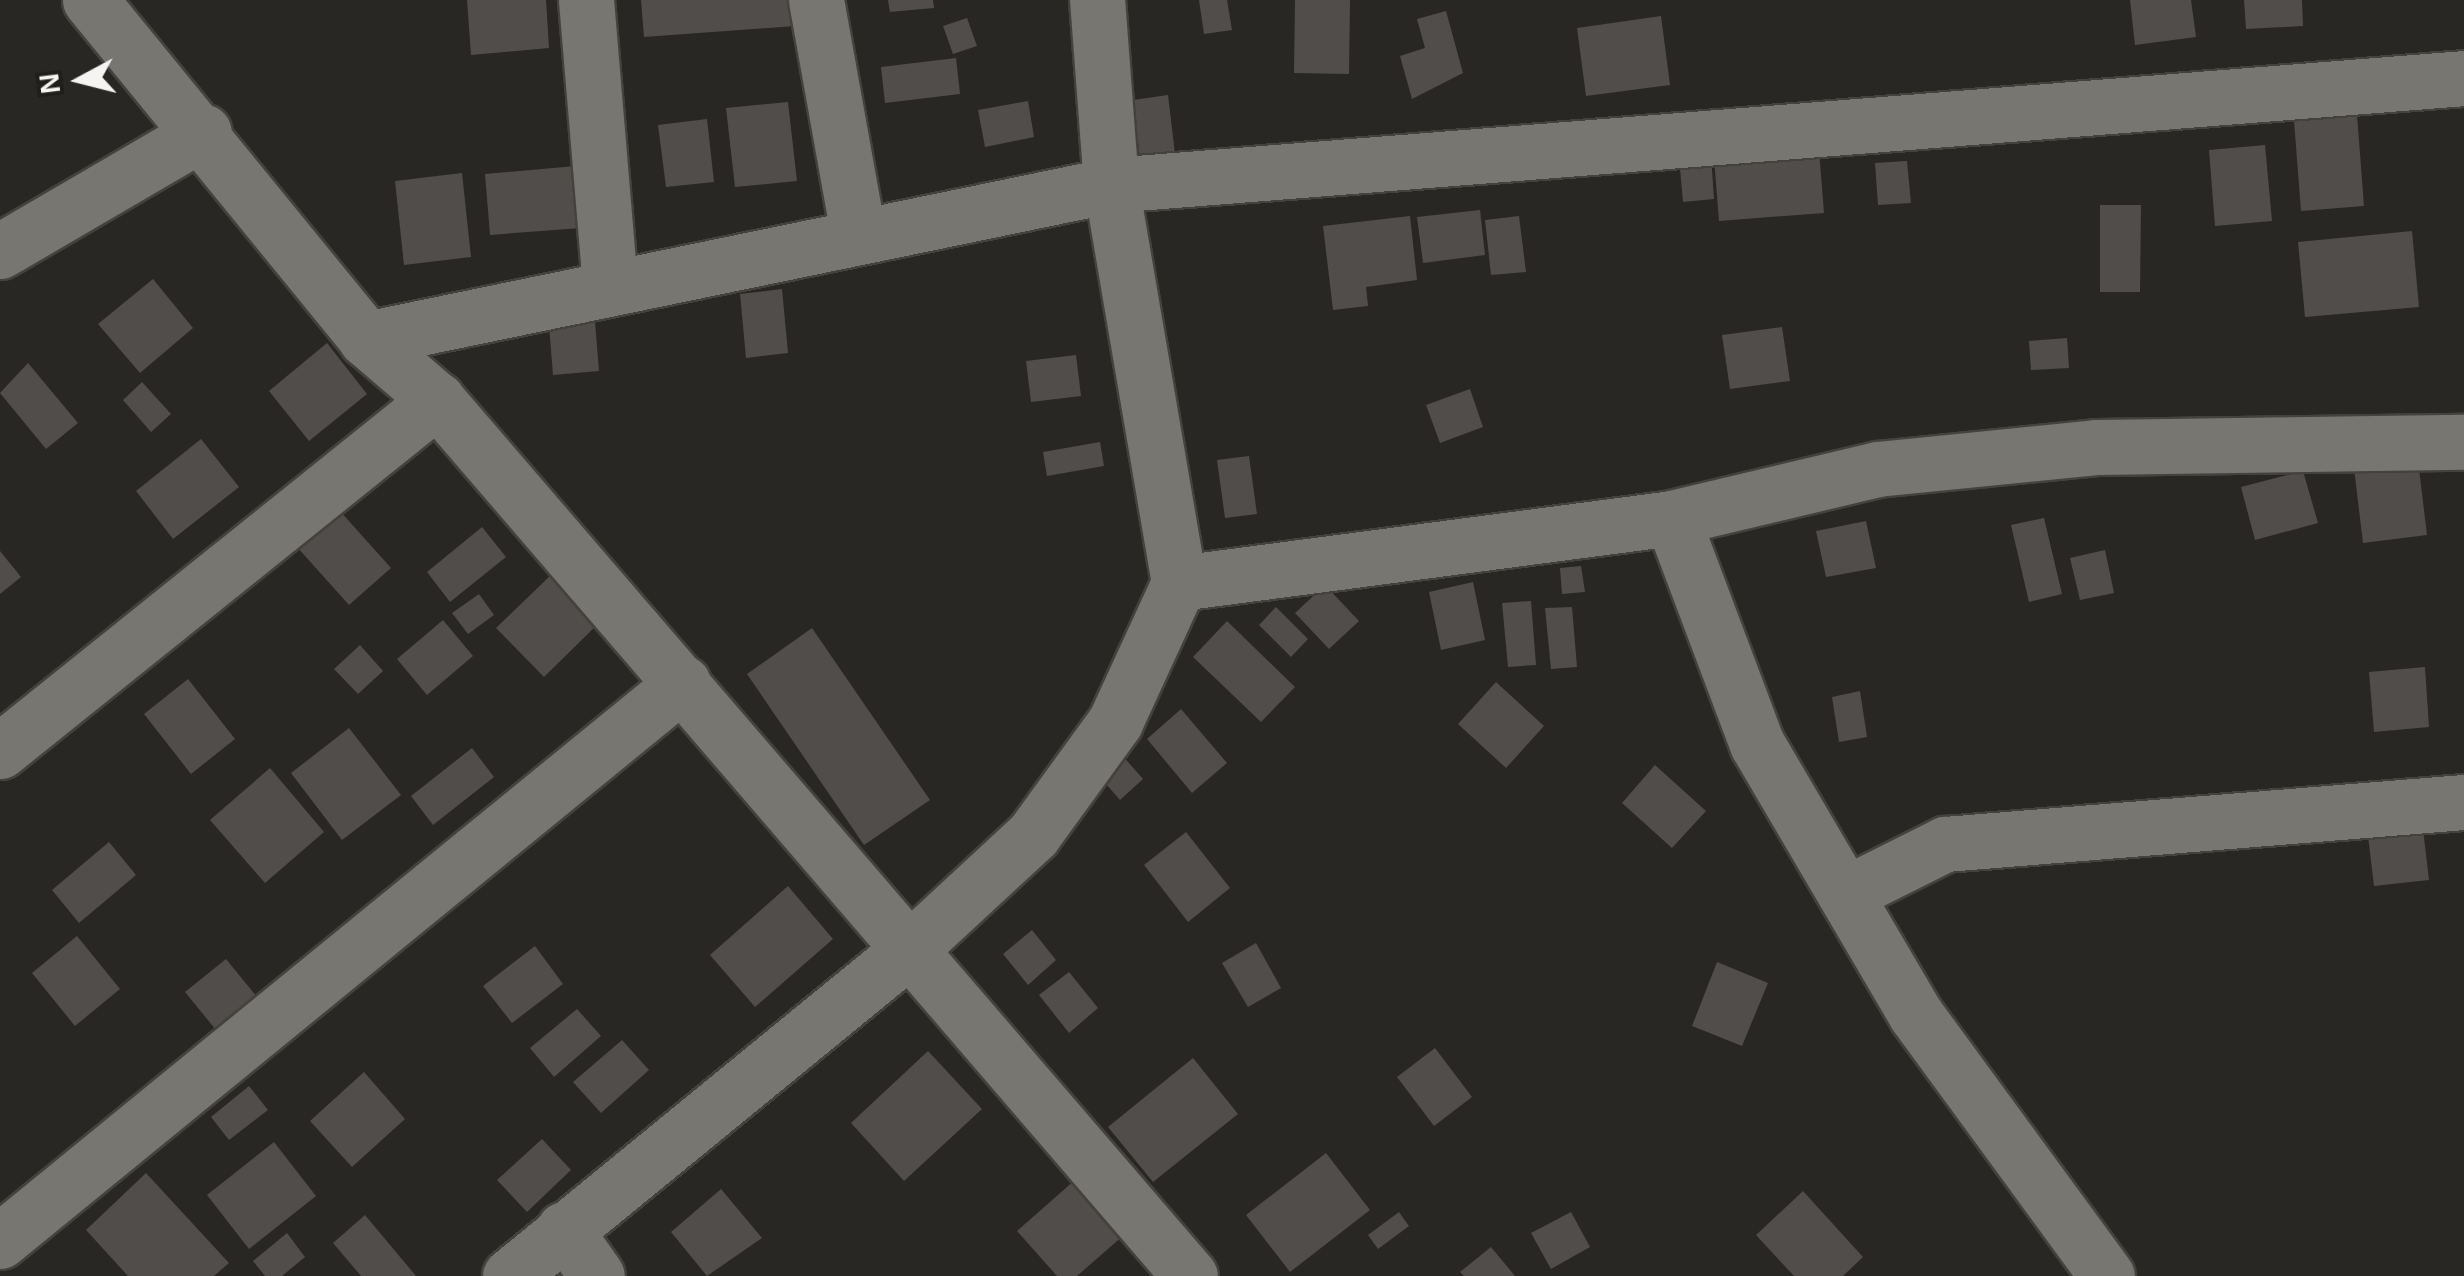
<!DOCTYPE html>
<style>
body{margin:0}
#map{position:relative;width:2464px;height:1276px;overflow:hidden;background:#292723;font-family:Helvetica,sans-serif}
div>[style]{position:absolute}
.building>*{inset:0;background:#514d4a}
.roads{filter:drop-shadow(2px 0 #44423f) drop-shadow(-2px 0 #44423f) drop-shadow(0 2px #44423f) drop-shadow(0 -2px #44423f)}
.minor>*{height:55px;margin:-27.5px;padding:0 27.5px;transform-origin:27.5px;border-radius:27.5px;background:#787671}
span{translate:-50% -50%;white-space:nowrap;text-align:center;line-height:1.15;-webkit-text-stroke:9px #1f1e1a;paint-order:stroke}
.north{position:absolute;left:30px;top:30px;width:100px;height:100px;-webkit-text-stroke:8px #1f1e1a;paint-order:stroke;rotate:263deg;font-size:28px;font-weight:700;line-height:40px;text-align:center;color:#f5f4f2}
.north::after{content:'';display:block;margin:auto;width:35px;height:45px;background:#f5f4f2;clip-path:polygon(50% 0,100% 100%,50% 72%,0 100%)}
</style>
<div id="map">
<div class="building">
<div style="clip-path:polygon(467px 0,546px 0,549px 48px,471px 55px)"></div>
<div style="clip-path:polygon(641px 0,793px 0,795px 26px,644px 37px)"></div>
<div style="clip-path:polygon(888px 0,933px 0,934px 8px,890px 12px)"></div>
<div style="clip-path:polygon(1199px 0,1227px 0,1232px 30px,1204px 34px)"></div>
<div style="clip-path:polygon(1295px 0,1350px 0,1349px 74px,1294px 73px)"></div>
<div style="clip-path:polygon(2130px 0,2191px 0,2196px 37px,2135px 45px)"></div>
<div style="clip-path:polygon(2244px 0,2302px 0,2303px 26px,2246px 29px)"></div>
<div style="clip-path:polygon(1446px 11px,1463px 73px,1412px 99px,1400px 56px,1425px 48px,1417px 19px)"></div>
<div style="clip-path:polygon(1661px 16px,1670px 85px,1586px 96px,1577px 28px)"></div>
<div style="clip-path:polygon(967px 18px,977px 46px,953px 54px,943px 26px)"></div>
<div style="clip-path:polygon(956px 58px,960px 94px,885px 103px,881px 67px)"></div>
<div style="clip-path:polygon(1168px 95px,1175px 154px,1140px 158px,1133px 100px)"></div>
<div style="clip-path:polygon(1028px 101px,1034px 137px,985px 147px,978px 110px)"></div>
<div style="clip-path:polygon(788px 102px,797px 181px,735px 187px,726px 108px)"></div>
<div style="clip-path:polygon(2357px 115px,2364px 206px,2301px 211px,2294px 121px)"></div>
<div style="clip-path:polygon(707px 119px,714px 182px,666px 187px,658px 125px)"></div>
<div style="clip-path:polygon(2265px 145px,2272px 221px,2215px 226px,2209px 150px)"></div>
<div style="clip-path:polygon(1819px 150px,1824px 213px,1719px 221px,1714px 158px)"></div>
<div style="clip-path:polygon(1711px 155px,1714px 199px,1683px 202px,1679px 157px)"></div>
<div style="clip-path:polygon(1907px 161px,1911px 203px,1878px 205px,1875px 163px)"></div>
<div style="clip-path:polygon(576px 166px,581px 228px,490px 235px,485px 174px)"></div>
<div style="clip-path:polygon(462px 173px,471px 257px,404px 265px,395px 181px)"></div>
<div style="clip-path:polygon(2100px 205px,2141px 205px,2140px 292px,2100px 292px)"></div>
<div style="clip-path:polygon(1480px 210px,1485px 255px,1423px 263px,1417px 217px)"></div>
<div style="clip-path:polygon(1410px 216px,1417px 280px,1366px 287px,1368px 306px,1333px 310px,1323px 226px)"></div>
<div style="clip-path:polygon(1519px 216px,1526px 272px,1491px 275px,1485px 220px)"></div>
<div style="clip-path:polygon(2412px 231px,2419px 307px,2305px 317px,2298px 242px)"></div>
<div style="clip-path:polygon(153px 279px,193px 328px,140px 373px,98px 324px)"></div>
<div style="clip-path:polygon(782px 289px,788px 353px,746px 358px,740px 294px)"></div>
<div style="clip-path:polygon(594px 309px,599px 371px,553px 375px,548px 313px)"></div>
<div style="clip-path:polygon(1782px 327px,1790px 381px,1730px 389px,1722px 335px)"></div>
<div style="clip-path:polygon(2067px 338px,2069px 368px,2031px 370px,2029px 341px)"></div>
<div style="clip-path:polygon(327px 343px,367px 394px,309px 441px,269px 391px)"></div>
<div style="clip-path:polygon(1076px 355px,1081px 396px,1031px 402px,1026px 361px)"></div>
<div style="clip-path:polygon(28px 363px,78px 423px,46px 449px,0 393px)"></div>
<div style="clip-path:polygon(142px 382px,171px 414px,151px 432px,123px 400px)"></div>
<div style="clip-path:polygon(1470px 389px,1483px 427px,1440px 443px,1426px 405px)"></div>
<div style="clip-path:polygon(201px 439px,239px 487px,173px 539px,136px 491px)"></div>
<div style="clip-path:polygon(1100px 442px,1104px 466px,1047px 476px,1043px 452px)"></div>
<div style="clip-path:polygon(2417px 452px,2427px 535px,2363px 543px,2353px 460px)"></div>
<div style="clip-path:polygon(1249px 456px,1257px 514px,1225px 518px,1217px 460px)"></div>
<div style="clip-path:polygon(2303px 471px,2318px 523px,2255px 540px,2241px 487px)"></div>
<div style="clip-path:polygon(339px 510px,391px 568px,349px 605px,297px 547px)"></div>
<div style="clip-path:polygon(2044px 518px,2062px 594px,2029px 602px,2011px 525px)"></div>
<div style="clip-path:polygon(1866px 521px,1876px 568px,1826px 577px,1816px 531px)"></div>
<div style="clip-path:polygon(482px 527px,506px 557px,450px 602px,427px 572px)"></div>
<div style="clip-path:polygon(2105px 550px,2114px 593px,2080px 600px,2070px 558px)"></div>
<div style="clip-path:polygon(0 551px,21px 577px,0 594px)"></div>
<div style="clip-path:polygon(1581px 566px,1585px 592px,1562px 594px,1560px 568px)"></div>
<div style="clip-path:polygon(555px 571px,602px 620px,544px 677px,496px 628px)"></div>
<div style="clip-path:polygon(1473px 582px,1485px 640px,1441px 650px,1429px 592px)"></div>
<div style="clip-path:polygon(1325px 585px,1359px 621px,1329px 649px,1295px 613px)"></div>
<div style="clip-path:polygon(479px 594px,494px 615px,468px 634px,452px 613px)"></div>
<div style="clip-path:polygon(1531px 601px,1536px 665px,1508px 667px,1502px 603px)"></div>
<div style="clip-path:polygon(1276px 607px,1308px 639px,1291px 657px,1259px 625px)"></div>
<div style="clip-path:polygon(1572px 607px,1577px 667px,1551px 669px,1545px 608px)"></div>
<div style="clip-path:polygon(443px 620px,473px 656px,427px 695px,397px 659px)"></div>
<div style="clip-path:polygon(1227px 621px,1295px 687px,1261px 722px,1193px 657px)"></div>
<div style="clip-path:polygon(812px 628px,930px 800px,864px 845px,747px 674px)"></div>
<div style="clip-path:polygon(360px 645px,383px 671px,358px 694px,334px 669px)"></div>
<div style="clip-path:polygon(2425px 667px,2429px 727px,2374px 732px,2369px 672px)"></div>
<div style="clip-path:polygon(188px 679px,235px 739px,191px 774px,144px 714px)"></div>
<div style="clip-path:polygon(1496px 682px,1544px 726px,1506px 768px,1458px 724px)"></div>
<div style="clip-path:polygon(1860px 691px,1867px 737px,1839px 742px,1832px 697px)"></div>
<div style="clip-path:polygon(1181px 709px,1227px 763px,1192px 793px,1147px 739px)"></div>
<div style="clip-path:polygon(349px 728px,401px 795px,342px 840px,291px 773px)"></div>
<div style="clip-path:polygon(1114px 746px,1143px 779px,1120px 800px,1091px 767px)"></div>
<div style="clip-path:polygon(472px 748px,494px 777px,433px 825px,411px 796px)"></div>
<div style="clip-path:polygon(1655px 765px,1706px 811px,1672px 848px,1622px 803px)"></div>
<div style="clip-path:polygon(270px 768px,324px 832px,265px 883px,210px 820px)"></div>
<div style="clip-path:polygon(2421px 812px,2429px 880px,2374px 886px,2366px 819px)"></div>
<div style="clip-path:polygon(1186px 832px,1230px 888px,1188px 922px,1144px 865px)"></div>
<div style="clip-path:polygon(109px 842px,136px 875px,79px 923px,52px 890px)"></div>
<div style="clip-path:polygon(788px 886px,833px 939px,755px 1007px,710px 955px)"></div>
<div style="clip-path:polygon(1032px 930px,1056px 960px,1028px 985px,1003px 954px)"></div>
<div style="clip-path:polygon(77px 936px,120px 989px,75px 1026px,32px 973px)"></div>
<div style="clip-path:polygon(1256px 943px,1281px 988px,1248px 1007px,1222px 963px)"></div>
<div style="clip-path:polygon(535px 946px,563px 984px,512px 1023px,483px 986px)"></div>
<div style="clip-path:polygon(226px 959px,257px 997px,216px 1030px,185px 992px)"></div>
<div style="clip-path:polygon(1717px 962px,1768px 983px,1742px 1046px,1692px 1026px)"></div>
<div style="clip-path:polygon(1069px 972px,1098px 1008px,1069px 1033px,1039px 995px)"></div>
<div style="clip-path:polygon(577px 1009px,601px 1036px,554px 1077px,530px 1048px)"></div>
<div style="clip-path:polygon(622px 1040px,649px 1070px,601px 1113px,573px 1082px)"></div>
<div style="clip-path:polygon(1435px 1048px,1472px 1097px,1434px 1126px,1397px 1077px)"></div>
<div style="clip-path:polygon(928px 1051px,982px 1109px,904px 1181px,851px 1123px)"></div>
<div style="clip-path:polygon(1193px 1058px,1238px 1114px,1153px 1182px,1108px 1127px)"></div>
<div style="clip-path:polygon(364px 1072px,405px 1119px,352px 1167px,310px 1121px)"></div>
<div style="clip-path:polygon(249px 1086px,268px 1110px,229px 1140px,211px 1117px)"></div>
<div style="clip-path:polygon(542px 1139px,571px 1170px,527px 1212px,497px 1180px)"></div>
<div style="clip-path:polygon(274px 1142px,316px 1196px,249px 1249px,207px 1195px)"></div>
<div style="clip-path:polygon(1326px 1153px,1370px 1210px,1290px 1272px,1246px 1215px)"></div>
<div style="clip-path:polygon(1084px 1172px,1132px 1228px,1077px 1276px,1057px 1276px,1017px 1231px)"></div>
<div style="clip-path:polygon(146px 1173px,229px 1263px,214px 1276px,128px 1276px,86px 1230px)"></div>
<div style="clip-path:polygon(721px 1189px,762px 1238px,707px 1276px,671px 1232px)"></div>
<div style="clip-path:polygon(1803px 1191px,1863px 1257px,1843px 1276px,1794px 1276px,1756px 1235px)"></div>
<div style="clip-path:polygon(1399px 1212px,1409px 1226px,1378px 1249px,1368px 1235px)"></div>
<div style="clip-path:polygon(1571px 1212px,1590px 1247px,1551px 1269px,1531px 1233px)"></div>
<div style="clip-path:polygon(365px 1215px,416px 1276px,361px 1276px,333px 1243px)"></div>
<div style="clip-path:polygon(287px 1233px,305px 1257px,282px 1276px,265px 1276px,253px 1261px)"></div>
<div style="clip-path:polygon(1491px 1247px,1515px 1276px,1464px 1276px,1460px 1272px)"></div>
</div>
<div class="roads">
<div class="minor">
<div style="left:90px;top:0;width:437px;rotate:50.8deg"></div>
<div style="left:366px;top:339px;width:94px;rotate:40.7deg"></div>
<div style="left:437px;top:400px;width:1155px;rotate:49.32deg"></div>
<div style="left:586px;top:0;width:285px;rotate:85.2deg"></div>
<div style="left:816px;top:0;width:238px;rotate:79.8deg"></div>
<div style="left:0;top:251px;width:236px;rotate:-30.3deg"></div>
<div style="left:366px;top:339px;width:761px;rotate:-11.68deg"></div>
<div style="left:1111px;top:185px;width:1357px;rotate:-4.52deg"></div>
<div style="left:1672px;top:518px;width:241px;rotate:69.4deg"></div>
<div style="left:1757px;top:744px;width:314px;rotate:59.6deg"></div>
<div style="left:1916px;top:1015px;width:323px;rotate:53.8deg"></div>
<div style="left:1179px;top:583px;width:497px;rotate:-7.5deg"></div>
<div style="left:1672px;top:518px;width:211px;rotate:-13.4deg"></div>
<div style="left:1877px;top:469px;width:220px;rotate:-5.7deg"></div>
<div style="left:2096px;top:447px;width:368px;rotate:-0.8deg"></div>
<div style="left:0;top:751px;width:561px;rotate:-38.77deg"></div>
<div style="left:1847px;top:893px;width:110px;rotate:-26.6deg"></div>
<div style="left:1945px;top:844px;width:521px;rotate:-4.63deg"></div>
<div style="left:564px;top:1229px;width:57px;rotate:54.9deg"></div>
<div style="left:0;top:1241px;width:882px;rotate:-39.25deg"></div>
<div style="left:510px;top:1276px;width:518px;rotate:-39.28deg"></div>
<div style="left:911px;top:948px;width:166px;rotate:-42.8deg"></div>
<div style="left:1033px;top:835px;width:140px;rotate:-54deg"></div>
<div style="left:1115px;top:722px;width:153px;rotate:-65.3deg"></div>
<div style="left:1179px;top:583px;width:404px;rotate:-99.7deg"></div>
<div style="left:1111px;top:185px;width:186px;rotate:-94.3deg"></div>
</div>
</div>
<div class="north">N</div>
</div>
